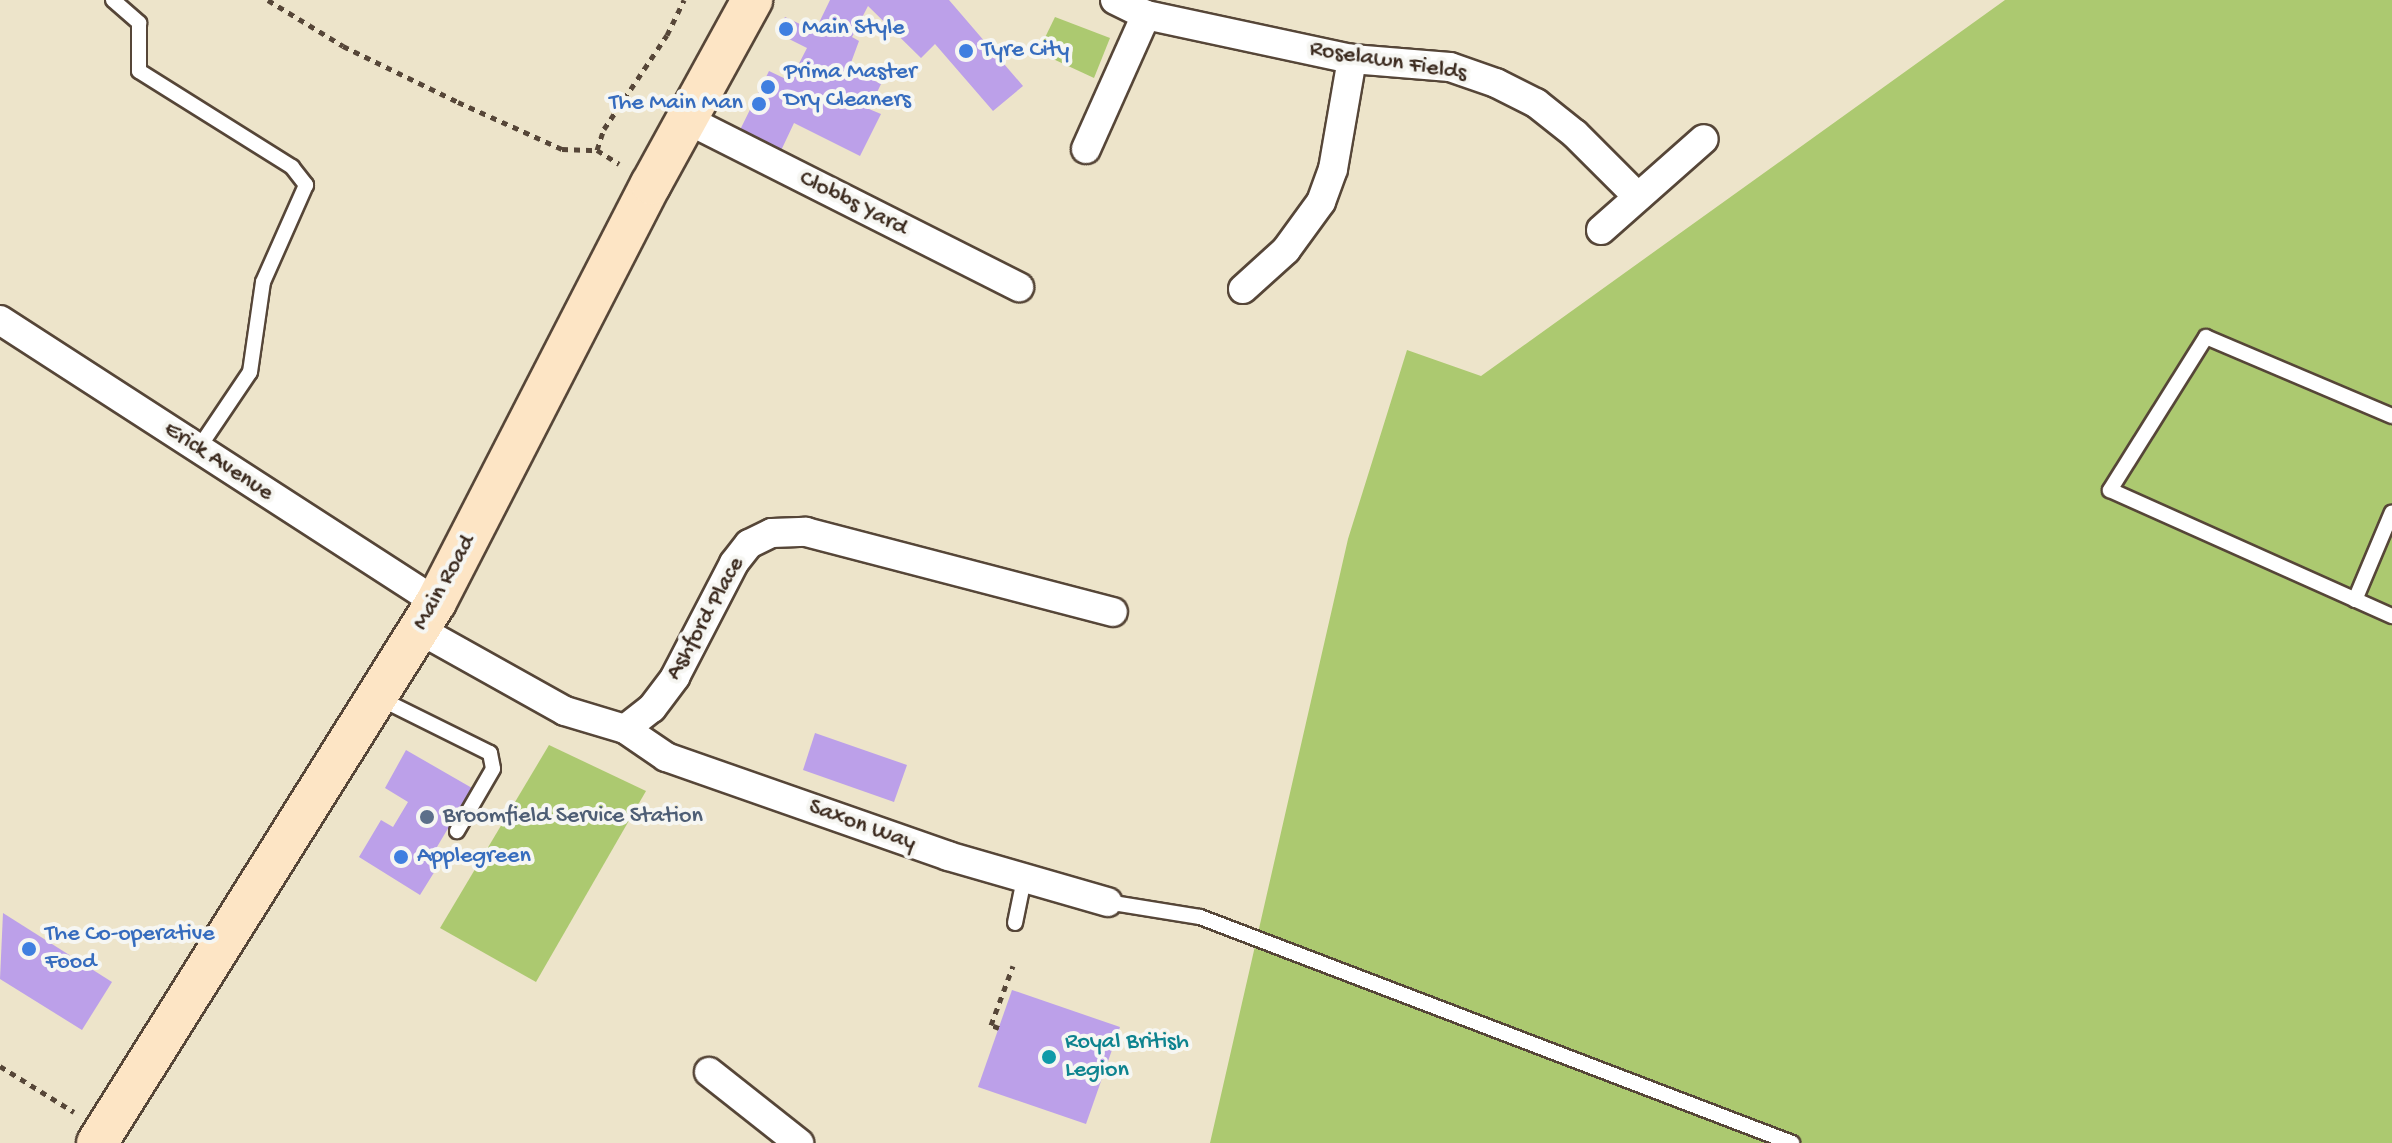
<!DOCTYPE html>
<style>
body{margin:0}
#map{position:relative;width:2392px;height:1143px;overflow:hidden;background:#ede4ca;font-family:"Gochi Hand",sans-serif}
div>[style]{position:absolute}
.green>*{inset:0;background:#acc970}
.building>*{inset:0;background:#bca0e9}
.path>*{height:5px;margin-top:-2.5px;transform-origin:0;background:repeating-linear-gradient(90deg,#564638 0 6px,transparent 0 12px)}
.roads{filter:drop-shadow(2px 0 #564638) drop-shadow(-2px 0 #564638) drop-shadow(0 2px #564638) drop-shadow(0 -2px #564638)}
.lane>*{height:14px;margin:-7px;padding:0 7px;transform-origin:7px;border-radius:7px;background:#fff}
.street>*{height:28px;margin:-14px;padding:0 14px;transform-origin:14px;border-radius:14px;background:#fff}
.secondary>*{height:40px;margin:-20px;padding:0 20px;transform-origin:20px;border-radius:20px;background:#fde5c5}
.dots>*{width:22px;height:22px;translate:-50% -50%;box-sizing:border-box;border:4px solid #f6f6f2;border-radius:50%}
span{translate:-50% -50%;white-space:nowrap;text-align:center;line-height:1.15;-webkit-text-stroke:8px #f6f6f2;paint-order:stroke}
.shop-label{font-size:24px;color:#366cbe}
.left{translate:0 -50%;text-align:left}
.right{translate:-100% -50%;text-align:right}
.street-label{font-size:24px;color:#3b2a1e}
.service-label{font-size:24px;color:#4e5e75}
.culture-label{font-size:24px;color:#0d838f}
</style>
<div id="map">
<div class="green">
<div style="clip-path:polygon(2005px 0,2392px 0,2392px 1143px,1210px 1143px,1348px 539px,1407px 350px,1481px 376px)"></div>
<div style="clip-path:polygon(1055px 17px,1110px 38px,1094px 78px,1038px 52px)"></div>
<div style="clip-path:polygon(549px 745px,646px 791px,536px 982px,440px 928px)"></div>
</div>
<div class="building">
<div style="clip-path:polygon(830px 0,949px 0,1023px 86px,993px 111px,935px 44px,921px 58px,868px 6px,852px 37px,859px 41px,849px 68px,881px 84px,869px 109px,881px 114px,860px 156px,794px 123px,778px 157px,737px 136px,769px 71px,790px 81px,807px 48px,777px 33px,785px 17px,815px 31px)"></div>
<div style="clip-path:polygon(815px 733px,907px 765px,894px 802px,803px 770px)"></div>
<div style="clip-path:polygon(406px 750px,472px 788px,434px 852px,443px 858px,420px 895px,359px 857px,381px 820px,393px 827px,408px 802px,385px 788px)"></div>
<div style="clip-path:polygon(3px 913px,112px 982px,82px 1030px,0 979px)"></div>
<div style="clip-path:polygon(1012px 990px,1120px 1027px,1086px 1124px,978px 1087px)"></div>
</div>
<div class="path">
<div style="left:268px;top:0;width:88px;rotate:31.5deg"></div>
<div style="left:343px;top:46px;width:128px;rotate:26deg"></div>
<div style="left:458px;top:102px;width:114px;rotate:24.3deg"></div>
<div style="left:562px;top:149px;width:35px;rotate:2deg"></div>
<div style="left:597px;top:150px;width:26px;rotate:32deg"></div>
<div style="left:597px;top:150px;width:22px;rotate:-72deg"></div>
<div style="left:604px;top:129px;width:113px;rotate:-56.2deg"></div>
<div style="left:667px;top:35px;width:39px;rotate:-64deg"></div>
<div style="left:999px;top:1028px;width:9px;rotate:-159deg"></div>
<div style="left:991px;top:1025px;width:63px;rotate:-69.6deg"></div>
<div style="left:0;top:1066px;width:87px;rotate:31.9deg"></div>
</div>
<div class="roads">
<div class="lane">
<div style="left:113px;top:0;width:35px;rotate:41deg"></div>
<div style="left:139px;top:23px;width:48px;rotate:90deg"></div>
<div style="left:139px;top:71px;width:181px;rotate:32.1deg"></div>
<div style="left:292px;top:167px;width:23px;rotate:52deg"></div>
<div style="left:306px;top:185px;width:106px;rotate:113.9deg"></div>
<div style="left:263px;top:282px;width:91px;rotate:98.2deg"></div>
<div style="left:250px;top:372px;width:93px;rotate:124deg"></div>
<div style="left:2392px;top:416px;width:202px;rotate:-157deg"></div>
<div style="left:2206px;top:337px;width:181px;rotate:122.1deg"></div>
<div style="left:2110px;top:490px;width:309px;rotate:24.1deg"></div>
<div style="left:2355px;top:600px;width:95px;rotate:-67.2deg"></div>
<div style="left:379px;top:698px;width:124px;rotate:26.4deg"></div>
<div style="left:490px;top:753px;width:16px;rotate:79deg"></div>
<div style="left:493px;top:769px;width:72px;rotate:120.1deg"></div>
<div style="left:1107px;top:902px;width:94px;rotate:9.2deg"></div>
<div style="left:1200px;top:917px;width:634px;rotate:20.89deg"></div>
<div style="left:1015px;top:923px;width:45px;rotate:-78.4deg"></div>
</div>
<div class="street">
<div style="left:1115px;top:0;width:34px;rotate:26deg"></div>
<div style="left:1146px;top:15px;width:211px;rotate:12.1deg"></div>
<div style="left:1352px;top:59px;width:98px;rotate:4.7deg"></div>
<div style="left:1450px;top:67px;width:49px;rotate:19.2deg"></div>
<div style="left:1496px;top:83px;width:45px;rotate:26.6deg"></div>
<div style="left:1536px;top:103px;width:50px;rotate:38.5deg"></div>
<div style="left:1575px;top:134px;width:89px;rotate:45deg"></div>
<div style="left:688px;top:120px;width:371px;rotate:26.8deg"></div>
<div style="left:1086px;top:149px;width:147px;rotate:-65.9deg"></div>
<div style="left:1601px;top:230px;width:137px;rotate:-41.5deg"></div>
<div style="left:1243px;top:289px;width:58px;rotate:-42.2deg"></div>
<div style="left:1286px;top:250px;width:59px;rotate:-53.9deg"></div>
<div style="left:1321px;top:202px;width:35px;rotate:-70deg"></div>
<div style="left:1333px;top:169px;width:112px;rotate:-80.2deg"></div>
<div style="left:0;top:320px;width:519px;rotate:32.89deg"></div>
<div style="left:420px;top:630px;width:166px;rotate:29.2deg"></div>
<div style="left:565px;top:711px;width:63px;rotate:16.7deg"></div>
<div style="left:625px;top:729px;width:34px;rotate:-38deg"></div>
<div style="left:652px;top:708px;width:39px;rotate:-53deg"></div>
<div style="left:675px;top:677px;width:128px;rotate:-62.6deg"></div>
<div style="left:734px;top:563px;width:24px;rotate:-52deg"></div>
<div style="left:749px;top:544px;width:25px;rotate:-26deg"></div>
<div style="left:772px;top:533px;width:34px;rotate:-2deg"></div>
<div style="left:806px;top:532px;width:317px;rotate:14.6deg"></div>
<div style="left:625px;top:729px;width:50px;rotate:34.3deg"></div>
<div style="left:666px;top:757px;width:299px;rotate:19.3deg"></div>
<div style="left:948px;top:856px;width:166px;rotate:16.1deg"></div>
<div style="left:709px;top:1072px;width:115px;rotate:38.3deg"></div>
</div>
<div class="secondary">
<div style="left:97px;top:1143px;width:638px;rotate:-57.93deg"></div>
<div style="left:436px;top:602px;width:470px;rotate:-62.8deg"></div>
<div style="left:651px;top:184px;width:210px;rotate:-61.2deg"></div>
</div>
</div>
<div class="dots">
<div style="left:786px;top:29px;background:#3f7fe0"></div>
<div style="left:966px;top:51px;background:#3f7fe0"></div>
<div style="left:768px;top:87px;background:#3f7fe0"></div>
<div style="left:759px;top:104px;background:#3f7fe0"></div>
<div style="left:427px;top:817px;background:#5c6f8a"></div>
<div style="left:401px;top:857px;background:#3f7fe0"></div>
<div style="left:29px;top:949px;background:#3f7fe0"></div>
<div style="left:1049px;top:1057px;background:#0f9aa8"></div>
</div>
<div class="shop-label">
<span class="left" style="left:802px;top:29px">Main Style</span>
<span class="left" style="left:982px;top:51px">Tyre City</span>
<span class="left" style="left:784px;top:87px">Prima Master<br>Dry Cleaners</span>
<span class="right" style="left:743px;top:104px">The Main Man</span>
<span class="left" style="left:417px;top:857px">Applegreen</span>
<span class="left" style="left:45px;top:949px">The Co-operative<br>Food</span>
</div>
<div class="street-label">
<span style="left:1388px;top:62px;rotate:9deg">Roselawn Fields</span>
<span style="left:853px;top:204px;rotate:27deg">Clobbs Yard</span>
<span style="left:218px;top:462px;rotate:33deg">Erick Avenue</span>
<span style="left:445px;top:583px;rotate:-61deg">Main Road</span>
<span style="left:706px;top:619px;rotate:-61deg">Ashford Place</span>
<span style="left:862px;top:826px;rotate:20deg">Saxon Way</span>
</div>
<div class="service-label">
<span class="left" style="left:443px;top:817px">Broomfield Service Station</span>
</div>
<div class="culture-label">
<span class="left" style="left:1065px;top:1057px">Royal British<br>Legion</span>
</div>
</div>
